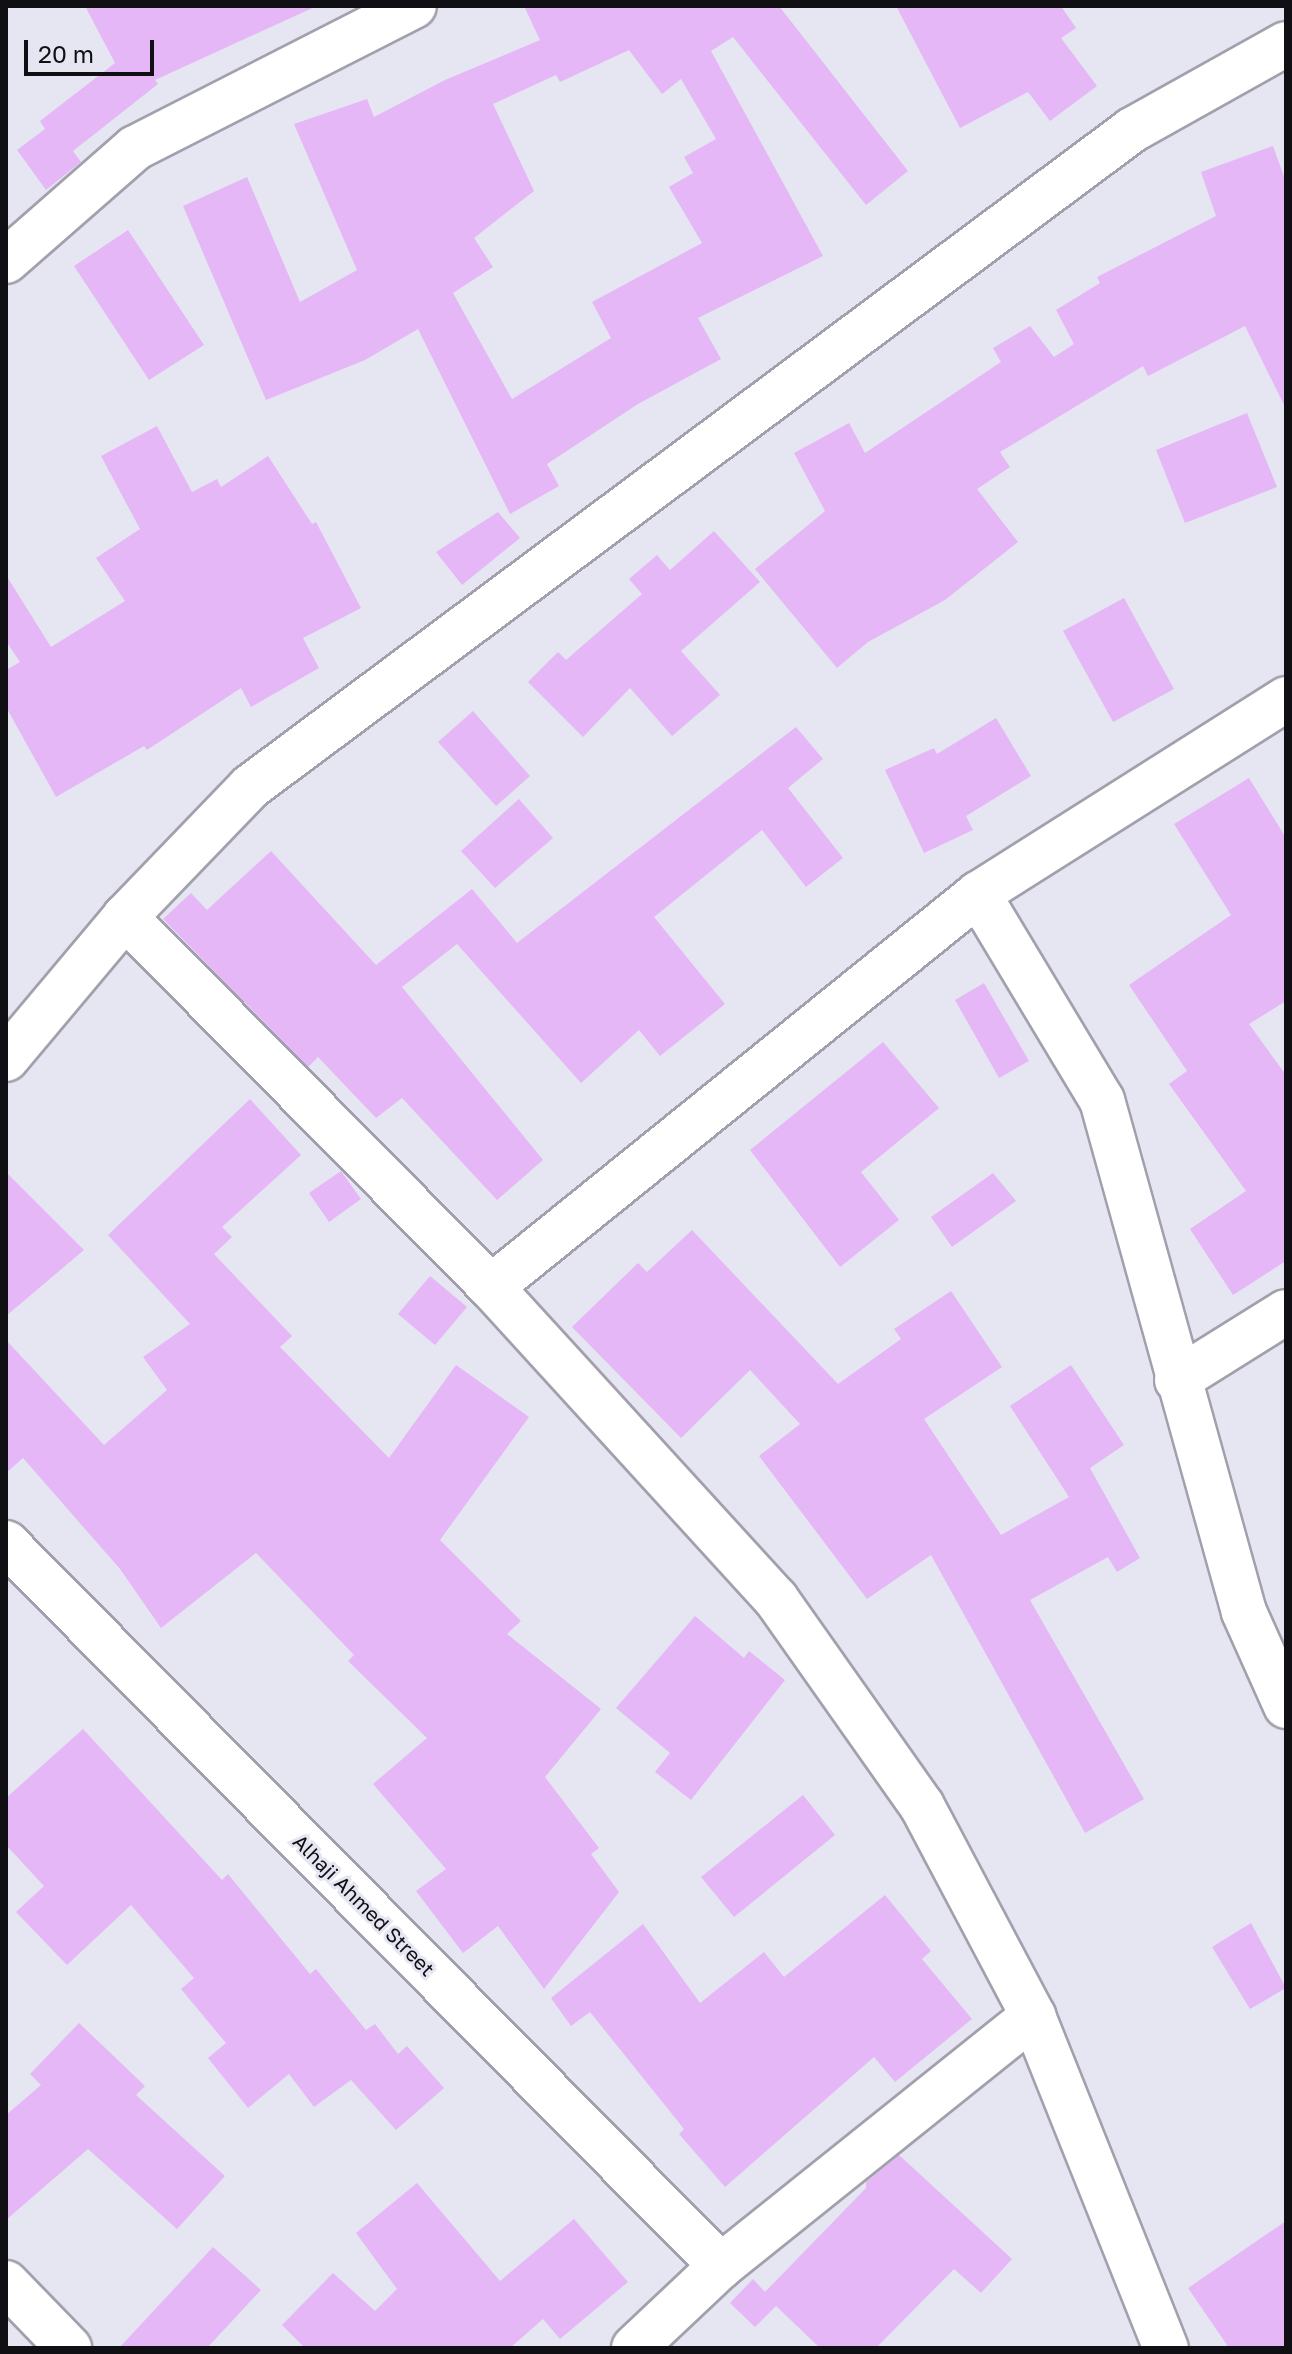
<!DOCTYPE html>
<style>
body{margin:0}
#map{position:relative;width:1292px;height:2354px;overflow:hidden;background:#e6e6f2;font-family:"Golos Text",sans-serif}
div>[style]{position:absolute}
.building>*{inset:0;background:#e5b7f6}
.roads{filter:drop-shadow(2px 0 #a1a0ac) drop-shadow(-2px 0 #a1a0ac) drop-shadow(0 2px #a1a0ac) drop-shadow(0 -2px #a1a0ac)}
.street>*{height:44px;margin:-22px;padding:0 22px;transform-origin:22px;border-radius:22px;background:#fff}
span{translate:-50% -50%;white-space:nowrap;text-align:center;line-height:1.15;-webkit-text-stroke:6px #e6e6f2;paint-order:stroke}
.street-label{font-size:20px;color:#101014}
.frame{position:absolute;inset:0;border:8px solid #101014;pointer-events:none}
.scale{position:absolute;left:24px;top:40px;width:130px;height:36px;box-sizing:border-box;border:4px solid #101014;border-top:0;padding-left:10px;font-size:24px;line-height:28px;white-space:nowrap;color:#101014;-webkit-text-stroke:6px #e6e6f2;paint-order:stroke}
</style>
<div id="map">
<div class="building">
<div style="clip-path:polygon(85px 6px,317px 6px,155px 80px,158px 84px,73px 151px,81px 162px,46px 190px,17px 150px,45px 129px,40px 121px,115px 63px)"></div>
<div style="clip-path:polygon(evenodd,524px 6px,779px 6px,908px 171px,866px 205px,733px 37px,711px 51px,823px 256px,698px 318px,721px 359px,638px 404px,547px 464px,559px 486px,510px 514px,418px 329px,365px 360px,266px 400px,183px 206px,247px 177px,300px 302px,357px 270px,294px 124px,367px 99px,374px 117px,445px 80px,540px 40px,524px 6px,629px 50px,662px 94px,681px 79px,716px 139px,684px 157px,693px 173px,669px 187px,702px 243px,592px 302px,611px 338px,512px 399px,453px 293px,493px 267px,474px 238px,534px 191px,493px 104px,556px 75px,560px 82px,629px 50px)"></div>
<div style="clip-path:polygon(896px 6px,1061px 6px,1076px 28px,1061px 38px,1097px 86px,1050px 121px,1028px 92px,960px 128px)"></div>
<div style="clip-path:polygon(1273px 146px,1286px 182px,1286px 409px,1245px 326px,1148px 376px,1143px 366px,1000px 452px,1010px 467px,977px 489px,1018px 542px,945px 600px,868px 642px,837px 668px,755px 569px,825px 511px,794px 453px,849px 423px,865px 453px,1001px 362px,993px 348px,1030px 326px,1054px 357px,1074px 344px,1056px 310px,1100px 283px,1097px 277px,1216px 216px,1201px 172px)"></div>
<div style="clip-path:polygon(128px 230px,204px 345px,149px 380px,74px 266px)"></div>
<div style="clip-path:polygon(1247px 413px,1277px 487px,1185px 523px,1156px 450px)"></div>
<div style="clip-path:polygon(157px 426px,192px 492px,217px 479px,221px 487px,268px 456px,312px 524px,316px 522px,361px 608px,303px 638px,319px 668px,251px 707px,241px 688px,147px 750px,144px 746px,56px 797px,6px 707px,6px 670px,20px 662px,6px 641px,6px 575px,51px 647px,125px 601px,96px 558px,140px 529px,101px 456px)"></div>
<div style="clip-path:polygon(498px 512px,520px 538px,462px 585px,436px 552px)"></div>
<div style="clip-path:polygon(714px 531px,760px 582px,681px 651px,720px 695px,672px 736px,630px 688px,583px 737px,528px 682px,558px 652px,566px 660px,642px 594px,629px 579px,657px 555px,670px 570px)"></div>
<div style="clip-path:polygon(1124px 598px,1174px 689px,1113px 722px,1063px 631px)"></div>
<div style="clip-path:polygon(473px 711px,530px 776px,496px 806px,438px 742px)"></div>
<div style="clip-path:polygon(996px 718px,1031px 776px,966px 816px,973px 830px,924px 853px,885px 770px,934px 748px,937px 754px)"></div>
<div style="clip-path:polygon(796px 727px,823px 759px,788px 788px,843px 858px,806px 887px,762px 830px,654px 917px,725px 1004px,660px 1056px,639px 1030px,581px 1083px,457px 944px,402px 987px,543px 1160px,497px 1200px,402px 1098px,376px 1118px,318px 1057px,308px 1067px,163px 919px,191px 893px,207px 910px,271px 851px,376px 965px,472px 889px,517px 943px)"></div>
<div style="clip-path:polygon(1249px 778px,1286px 838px,1286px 1001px,1249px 1024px,1286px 1075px,1286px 1261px,1233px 1295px,1190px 1229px,1246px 1191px,1169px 1084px,1187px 1071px,1129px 985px,1231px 915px,1174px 824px)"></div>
<div style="clip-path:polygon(519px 799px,553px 838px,495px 888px,461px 851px)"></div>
<div style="clip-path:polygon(984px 983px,1029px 1061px,999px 1078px,955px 1000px)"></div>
<div style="clip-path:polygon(883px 1042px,939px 1108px,861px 1172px,899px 1220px,840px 1267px,750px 1150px)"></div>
<div style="clip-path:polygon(250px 1099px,301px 1155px,222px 1227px,232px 1237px,214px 1254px,292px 1336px,280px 1347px,389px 1458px,456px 1365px,529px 1417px,440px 1540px,521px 1621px,507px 1634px,601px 1709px,545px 1777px,599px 1848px,591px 1854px,619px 1892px,544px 1989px,498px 1926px,463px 1953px,416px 1891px,446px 1869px,373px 1784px,427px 1738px,348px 1661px,354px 1655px,256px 1553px,161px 1628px,120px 1569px,23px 1458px,6px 1473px,6px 1340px,104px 1445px,167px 1390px,143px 1357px,190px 1324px,108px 1235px)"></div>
<div style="clip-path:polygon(341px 1171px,361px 1199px,329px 1222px,309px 1193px)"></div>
<div style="clip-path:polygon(6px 1172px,84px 1250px,6px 1316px)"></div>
<div style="clip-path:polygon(993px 1173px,1016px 1201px,952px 1247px,931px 1217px)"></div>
<div style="clip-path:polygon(692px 1230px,838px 1384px,901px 1339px,894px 1329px,951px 1291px,1002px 1367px,924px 1419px,1001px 1535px,1069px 1497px,1010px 1406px,1071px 1365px,1124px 1445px,1090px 1468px,1140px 1558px,1117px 1572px,1108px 1557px,1030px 1600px,1144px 1799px,1085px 1833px,931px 1555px,867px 1599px,759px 1456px,800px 1424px,750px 1370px,681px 1438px,572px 1327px,638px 1263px,647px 1272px)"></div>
<div style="clip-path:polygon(430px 1276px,467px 1307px,435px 1345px,398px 1314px)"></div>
<div style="clip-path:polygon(695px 1616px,744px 1658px,749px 1651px,785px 1680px,691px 1800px,655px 1772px,670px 1753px,616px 1708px)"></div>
<div style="clip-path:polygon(83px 1729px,222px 1880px,228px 1874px,310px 1974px,316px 1969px,366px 2030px,375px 2024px,398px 2054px,407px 2046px,444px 2088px,396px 2130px,351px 2080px,314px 2107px,289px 2074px,248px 2108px,208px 2058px,226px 2043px,181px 1989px,194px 1978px,131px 1905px,67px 1965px,16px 1912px,44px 1886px,6px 1845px,6px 1798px)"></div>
<div style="clip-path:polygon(803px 1795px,835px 1835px,734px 1917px,701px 1877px)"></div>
<div style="clip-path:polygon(885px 1895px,931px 1951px,922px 1959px,972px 2019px,895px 2082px,874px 2057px,725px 2187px,679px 2134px,684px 2129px,590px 2012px,571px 2026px,551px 1998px,643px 1924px,700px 2003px,764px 1952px,784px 1977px)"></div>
<div style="clip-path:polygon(1251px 1923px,1286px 1988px,1250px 2009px,1212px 1947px)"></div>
<div style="clip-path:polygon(79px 2023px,145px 2086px,136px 2095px,225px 2176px,177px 2229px,88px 2149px,6px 2220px,6px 2115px,41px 2085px,30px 2074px)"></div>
<div style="clip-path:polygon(899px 2155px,1012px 2259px,981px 2293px,954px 2269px,876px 2348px,820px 2348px,776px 2306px,755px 2327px,730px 2303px,753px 2279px,765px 2292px,866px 2188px,866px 2182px)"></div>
<div style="clip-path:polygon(417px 2183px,500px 2281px,574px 2219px,628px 2282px,560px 2339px,543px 2319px,510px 2348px,305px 2348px,282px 2325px,333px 2273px,375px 2311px,397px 2289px,356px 2233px)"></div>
<div style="clip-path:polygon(1286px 2221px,1286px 2348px,1229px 2348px,1188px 2288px)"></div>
<div style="clip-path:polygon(213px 2247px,261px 2290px,207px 2348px,119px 2348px)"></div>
</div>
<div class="roads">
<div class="street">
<div style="left:6px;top:261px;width:171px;rotate:-41.2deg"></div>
<div style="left:135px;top:148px;width:313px;rotate:-27deg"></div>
<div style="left:978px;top:894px;width:240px;rotate:59deg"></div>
<div style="left:1102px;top:1100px;width:531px;rotate:74.5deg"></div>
<div style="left:1244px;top:1612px;width:103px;rotate:65.9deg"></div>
<div style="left:125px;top:917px;width:520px;rotate:45.31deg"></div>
<div style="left:491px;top:1287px;width:423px;rotate:47.6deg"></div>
<div style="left:776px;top:1599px;width:253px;rotate:54.8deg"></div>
<div style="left:922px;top:1806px;width:238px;rotate:62.1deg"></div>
<div style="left:1033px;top:2016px;width:358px;rotate:68.2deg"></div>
<div style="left:6px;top:1059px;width:185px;rotate:-50deg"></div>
<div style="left:125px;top:917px;width:180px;rotate:-46.1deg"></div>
<div style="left:250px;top:787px;width:1100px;rotate:-36.68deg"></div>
<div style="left:1132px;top:130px;width:176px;rotate:-29.2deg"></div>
<div style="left:491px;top:1287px;width:626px;rotate:-38.9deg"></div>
<div style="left:978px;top:894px;width:365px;rotate:-32.3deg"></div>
<div style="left:1177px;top:1380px;width:128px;rotate:-32deg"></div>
<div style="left:6px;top:1543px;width:1017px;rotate:45.32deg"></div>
<div style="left:6px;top:2283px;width:91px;rotate:45.9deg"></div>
<div style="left:634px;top:2348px;width:120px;rotate:-43.3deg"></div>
<div style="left:721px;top:2266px;width:400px;rotate:-38.7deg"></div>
</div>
</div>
<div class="street-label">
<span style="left:364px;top:1905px;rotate:45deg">Alhaji Ahmed Street</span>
</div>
<div class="frame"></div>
<div class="scale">20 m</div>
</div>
